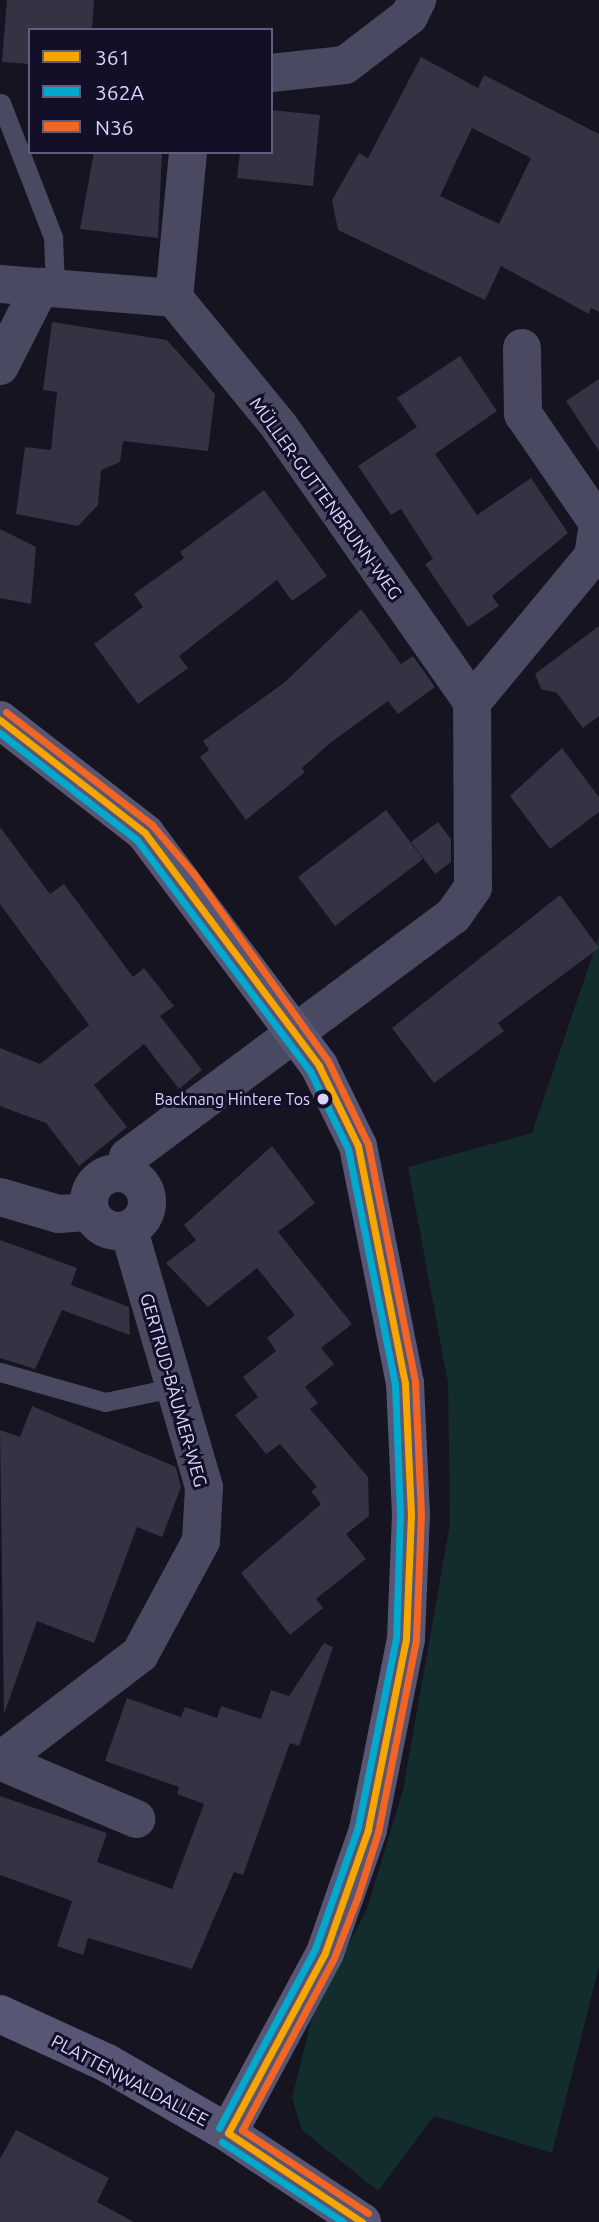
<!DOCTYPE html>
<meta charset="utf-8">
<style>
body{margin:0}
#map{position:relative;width:599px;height:2222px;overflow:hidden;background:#161421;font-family:Ubuntu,sans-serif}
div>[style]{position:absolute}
.green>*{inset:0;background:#132c2d}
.building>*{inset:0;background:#343243}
.lane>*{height:19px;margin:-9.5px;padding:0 9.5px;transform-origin:9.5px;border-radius:9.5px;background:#4a4962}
.street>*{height:38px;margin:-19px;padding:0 19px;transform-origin:19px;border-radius:19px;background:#4a4962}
.street>.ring{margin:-19px;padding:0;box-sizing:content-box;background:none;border:38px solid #4a4962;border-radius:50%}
.secondary>*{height:38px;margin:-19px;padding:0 19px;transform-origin:19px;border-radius:19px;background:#575674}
.bus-1>*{height:7px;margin:-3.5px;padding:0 3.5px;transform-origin:3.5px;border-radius:3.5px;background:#f7a600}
.bus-2>*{height:7px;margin:-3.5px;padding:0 3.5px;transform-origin:3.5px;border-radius:3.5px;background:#00a9ce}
.bus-3>*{height:7px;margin:-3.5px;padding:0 3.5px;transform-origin:3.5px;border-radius:3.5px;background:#f26522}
.dots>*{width:19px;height:19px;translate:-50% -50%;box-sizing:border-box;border:4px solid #130f26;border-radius:50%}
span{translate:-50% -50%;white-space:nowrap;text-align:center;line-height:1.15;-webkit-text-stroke:6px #130f26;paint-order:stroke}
.bus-label{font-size:16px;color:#d9d4ff}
.right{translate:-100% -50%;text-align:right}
.street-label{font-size:18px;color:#d9d4ff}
.legend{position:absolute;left:28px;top:28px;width:245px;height:126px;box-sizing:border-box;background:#130f26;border:2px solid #625e7d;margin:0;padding:9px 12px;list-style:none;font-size:21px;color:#d9d4ff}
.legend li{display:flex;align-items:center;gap:14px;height:35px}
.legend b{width:35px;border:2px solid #625e7d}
</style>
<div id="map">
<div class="green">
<div style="clip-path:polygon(599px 936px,599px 1966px,552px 2153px,434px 2116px,378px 2191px,302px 2130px,292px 2098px,313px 2013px,367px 1909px,403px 1790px,450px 1524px,448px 1383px,408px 1167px,532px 1133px)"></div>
</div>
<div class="building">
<div style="clip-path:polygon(7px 0,94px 0,92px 30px,30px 30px,30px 64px,2px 62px)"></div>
<div style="clip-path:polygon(evenodd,421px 57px,478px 88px,484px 75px,599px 134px,599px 312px,591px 308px,589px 314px,501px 266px,485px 300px,338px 230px,332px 200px,359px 153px,368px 158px,421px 57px,472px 128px,531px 158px,499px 224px,440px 196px,472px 128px)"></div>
<div style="clip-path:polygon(271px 110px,320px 115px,313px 186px,237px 178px,240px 152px,271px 152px)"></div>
<div style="clip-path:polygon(94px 152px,162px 152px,158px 238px,80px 229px)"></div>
<div style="clip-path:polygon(52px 322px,167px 340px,215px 394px,208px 451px,123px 441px,120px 462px,101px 470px,98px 505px,78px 526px,16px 514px,25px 447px,51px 450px,57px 392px,43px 390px)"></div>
<div style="clip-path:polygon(460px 356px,497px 411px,435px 454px,477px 515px,531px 478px,568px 533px,492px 596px,499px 606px,468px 627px,425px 564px,433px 559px,401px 509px,391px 515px,358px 466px,417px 427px,397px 398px)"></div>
<div style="clip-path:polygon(599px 379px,599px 451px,566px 401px)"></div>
<div style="clip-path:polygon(264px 490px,327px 576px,292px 601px,277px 580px,179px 656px,188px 668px,138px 704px,94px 644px,143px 607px,134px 594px,184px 558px,180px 552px)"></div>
<div style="clip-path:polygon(0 529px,36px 547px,31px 604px,0 598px)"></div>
<div style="clip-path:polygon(361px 609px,401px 664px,413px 656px,435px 687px,398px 714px,388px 701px,329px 744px,302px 768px,305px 772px,246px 820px,200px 757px,209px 750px,203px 741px,284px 683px)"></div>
<div style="clip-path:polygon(599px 626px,599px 716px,583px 728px,557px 693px,541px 689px,535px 674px)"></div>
<div style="clip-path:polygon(562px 748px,599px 797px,599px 812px,550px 849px,510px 796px)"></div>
<div style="clip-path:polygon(386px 810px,423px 859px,335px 926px,298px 877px)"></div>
<div style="clip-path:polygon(438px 822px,451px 839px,451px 862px,435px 874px,411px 842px)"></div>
<div style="clip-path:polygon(0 827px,50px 894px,64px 884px,133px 977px,144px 968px,174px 1006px,160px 1016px,202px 1070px,179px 1089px,144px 1044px,94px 1085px,127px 1127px,79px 1166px,46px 1123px,0 1106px,0 1048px,40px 1064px,89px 1025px,0 904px)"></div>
<div style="clip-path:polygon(560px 895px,599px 948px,498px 1023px,504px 1031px,434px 1083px,392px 1028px)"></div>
<div style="clip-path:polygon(272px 1146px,315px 1203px,278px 1232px,352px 1324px,321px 1348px,334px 1364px,305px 1387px,318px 1403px,310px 1409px,368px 1477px,369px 1516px,346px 1534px,366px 1559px,316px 1599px,323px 1608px,290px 1635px,241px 1573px,321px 1504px,311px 1491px,317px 1487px,280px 1444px,266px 1454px,235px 1415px,258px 1397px,243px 1377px,276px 1351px,267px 1338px,295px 1315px,257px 1268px,208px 1307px,166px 1263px,196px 1240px,184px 1225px)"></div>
<div style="clip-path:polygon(0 1240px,77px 1268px,71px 1285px,129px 1307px,130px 1335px,62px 1310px,35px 1369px,0 1358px)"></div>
<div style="clip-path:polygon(32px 1406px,176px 1467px,181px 1487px,162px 1537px,137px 1527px,94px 1643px,37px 1621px,4px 1714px,0 1430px,20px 1437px)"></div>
<div style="clip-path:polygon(324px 1643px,333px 1647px,299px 1746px,290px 1743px,243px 1875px,234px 1872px,192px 1969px,88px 1938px,83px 1955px,57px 1946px,72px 1901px,0 1875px,0 1796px,107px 1833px,97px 1862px,172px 1889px,204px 1804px,177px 1794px,179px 1787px,105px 1761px,127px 1698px,181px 1717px,185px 1707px,217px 1718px,221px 1706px,261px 1719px,271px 1690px,289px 1696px)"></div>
<div style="clip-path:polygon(16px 2130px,109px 2178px,97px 2202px,134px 2222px,0 2222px,0 2159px)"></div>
</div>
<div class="lane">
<div style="left:1px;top:103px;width:144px;rotate:68.8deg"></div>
<div style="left:53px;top:237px;width:50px;rotate:87.7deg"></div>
<div style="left:0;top:1372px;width:109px;rotate:15.9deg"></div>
<div style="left:105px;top:1402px;width:68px;rotate:-11.8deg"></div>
</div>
<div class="street">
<div style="left:271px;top:73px;width:74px;rotate:-6.2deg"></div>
<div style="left:345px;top:65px;width:81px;rotate:-37.4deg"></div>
<div style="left:409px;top:16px;width:18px;rotate:-63deg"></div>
<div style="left:0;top:284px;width:175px;rotate:4.6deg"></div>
<div style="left:174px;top:298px;width:147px;rotate:-84.5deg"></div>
<div style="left:174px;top:298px;width:166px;rotate:50.6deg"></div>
<div style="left:279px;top:426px;width:337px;rotate:55deg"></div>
<div style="left:0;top:366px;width:89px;rotate:-63.1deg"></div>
<div class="ring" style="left:89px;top:1173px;width:20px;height:20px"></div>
<div style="left:126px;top:1174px;width:17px;rotate:-83deg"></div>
<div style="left:128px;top:1157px;width:405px;rotate:-36.6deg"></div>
<div style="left:453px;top:916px;width:35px;rotate:-55deg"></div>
<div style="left:473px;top:887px;width:185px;rotate:-90.3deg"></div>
<div style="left:472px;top:702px;width:190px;rotate:-50.3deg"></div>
<div style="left:593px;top:556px;width:33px;rotate:-81deg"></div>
<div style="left:598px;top:523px;width:132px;rotate:-124.5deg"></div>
<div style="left:523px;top:414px;width:66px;rotate:-90.9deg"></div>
<div style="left:0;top:1197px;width:61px;rotate:16.1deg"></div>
<div style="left:59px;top:1214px;width:31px;rotate:-4deg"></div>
<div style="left:0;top:1761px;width:176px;rotate:-37.4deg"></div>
<div style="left:140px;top:1654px;width:128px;rotate:-61.6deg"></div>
<div style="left:201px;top:1541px;width:54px;rotate:-86.8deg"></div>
<div style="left:204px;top:1487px;width:268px;rotate:-106.3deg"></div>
<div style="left:2px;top:1762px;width:146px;rotate:23deg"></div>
</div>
<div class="secondary">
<div style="left:0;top:720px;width:184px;rotate:37.9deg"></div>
<div style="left:145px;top:833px;width:291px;rotate:53.2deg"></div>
<div style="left:319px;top:1066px;width:89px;rotate:64deg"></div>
<div style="left:358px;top:1146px;width:242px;rotate:78.8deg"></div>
<div style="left:405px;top:1383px;width:131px;rotate:87.4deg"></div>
<div style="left:411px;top:1514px;width:125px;rotate:92.3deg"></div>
<div style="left:406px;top:1639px;width:195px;rotate:101.3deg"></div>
<div style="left:368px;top:1830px;width:130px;rotate:109.3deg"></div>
<div style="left:325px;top:1953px;width:204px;rotate:118.3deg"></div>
<div style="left:0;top:2014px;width:118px;rotate:24.6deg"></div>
<div style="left:107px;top:2063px;width:140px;rotate:30deg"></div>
<div style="left:228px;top:2133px;width:161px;rotate:33.6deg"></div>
</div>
<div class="bus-1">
<div style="left:0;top:720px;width:184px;rotate:37.9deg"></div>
<div style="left:145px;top:833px;width:291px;rotate:53.2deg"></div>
<div style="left:319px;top:1066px;width:89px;rotate:64deg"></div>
<div style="left:358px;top:1146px;width:242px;rotate:78.8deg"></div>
<div style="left:405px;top:1383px;width:131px;rotate:87.4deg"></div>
<div style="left:411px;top:1514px;width:125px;rotate:92.3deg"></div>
<div style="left:406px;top:1639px;width:195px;rotate:101.3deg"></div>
<div style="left:368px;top:1830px;width:130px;rotate:109.3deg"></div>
<div style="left:325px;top:1953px;width:204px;rotate:118.3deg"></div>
<div style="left:228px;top:2133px;width:161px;rotate:33.6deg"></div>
</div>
<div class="bus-2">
<div style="left:0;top:733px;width:174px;rotate:38deg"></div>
<div style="left:137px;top:840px;width:289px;rotate:53.2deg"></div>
<div style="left:310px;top:1071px;width:87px;rotate:64deg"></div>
<div style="left:348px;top:1149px;width:240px;rotate:78.7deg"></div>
<div style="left:395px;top:1384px;width:130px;rotate:87.8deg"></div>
<div style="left:400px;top:1514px;width:124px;rotate:91.8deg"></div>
<div style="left:396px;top:1638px;width:193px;rotate:101.4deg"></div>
<div style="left:358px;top:1827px;width:129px;rotate:109.4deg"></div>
<div style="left:315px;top:1949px;width:203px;rotate:118.2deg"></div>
<div style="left:222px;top:2142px;width:145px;rotate:33.5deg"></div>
</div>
<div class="bus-3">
<div style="left:6px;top:712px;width:185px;rotate:37.7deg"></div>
<div style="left:152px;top:825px;width:65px;rotate:49.4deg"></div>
<div style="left:194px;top:874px;width:230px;rotate:54.4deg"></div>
<div style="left:328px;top:1061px;width:92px;rotate:64.3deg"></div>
<div style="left:368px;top:1144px;width:243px;rotate:78.8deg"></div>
<div style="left:415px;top:1382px;width:132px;rotate:87.4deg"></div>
<div style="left:421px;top:1514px;width:126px;rotate:92.3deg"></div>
<div style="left:416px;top:1640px;width:196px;rotate:101.2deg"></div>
<div style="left:378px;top:1832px;width:67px;rotate:107.4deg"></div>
<div style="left:358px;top:1896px;width:66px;rotate:111.2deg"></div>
<div style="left:334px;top:1958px;width:195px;rotate:118.1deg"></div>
<div style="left:242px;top:2130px;width:151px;rotate:33.4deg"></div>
</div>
<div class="dots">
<div style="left:323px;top:1099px;background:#d9d4ff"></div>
</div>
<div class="bus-label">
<span class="right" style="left:310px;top:1099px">Backnang Hintere Tos</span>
</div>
<div class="street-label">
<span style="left:326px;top:498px;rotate:54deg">MÜLLER-GUTTENBRUNN-WEG</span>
<span style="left:174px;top:1390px;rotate:74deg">GERTRUD-BÄUMER-WEG</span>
<span style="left:130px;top:2080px;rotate:28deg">PLATTENWALDALLEE</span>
</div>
<ul class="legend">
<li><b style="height:9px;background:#f7a600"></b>361</li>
<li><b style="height:9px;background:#00a9ce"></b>362A</li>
<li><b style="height:9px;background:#f26522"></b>N36</li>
</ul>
</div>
